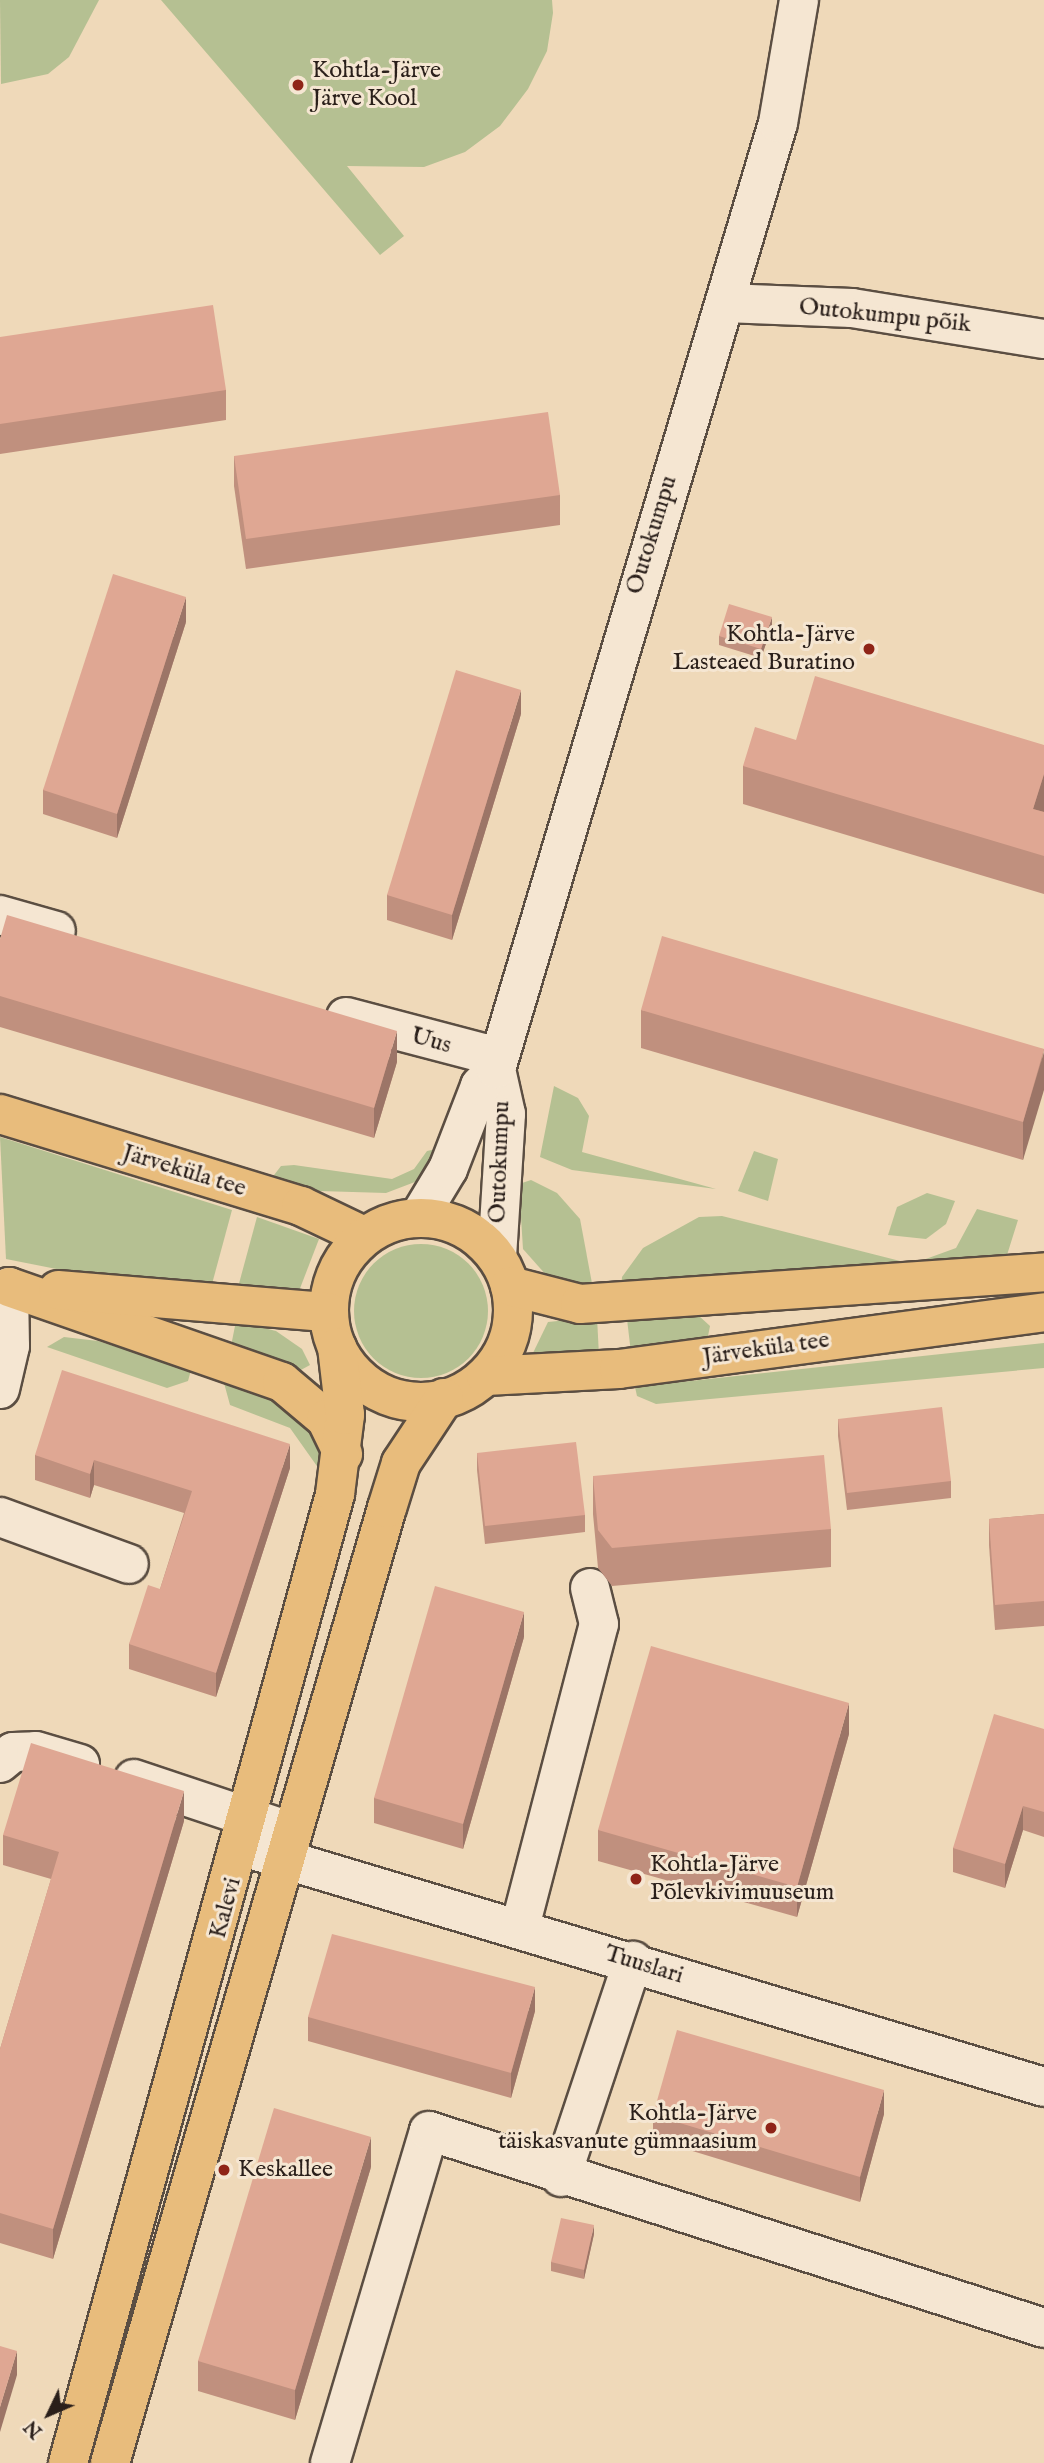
<!DOCTYPE html>
<meta charset="utf-8">
<style>
body{margin:0}
#map{position:relative;width:1044px;height:2463px;overflow:hidden;background:#efd9b9;font-family:"IM FELL English",serif}
div>[style]{position:absolute}
.green>*{inset:0;background:#b5c092}
.round{border-radius:50%}
.roads{filter:drop-shadow(2px 0 #5b4e42) drop-shadow(-2px 0 #5b4e42) drop-shadow(0 2px #5b4e42) drop-shadow(0 -2px #5b4e42)}
.minor>*{height:38px;margin:-19px;padding:0 19px;transform-origin:19px;border-radius:19px;background:#f5e6d2}
.major>*{height:38px;margin:-19px;padding:0 19px;transform-origin:19px;border-radius:19px;background:#e8bc7c}
.major>.ring{margin:-19px;padding:0;box-sizing:content-box;background:none;border:38px solid #e8bc7c;border-radius:50%}
.wall>*{inset:0;background:#c0907e}
.shaded-wall>*{inset:0;background:#9c7567}
.building>*{inset:0;background:#dfa793}
.dots>*{width:19px;height:19px;translate:-50% -50%;box-sizing:border-box;border:4px solid #f5e6d2;border-radius:50%}
span{translate:-50% -50%;white-space:nowrap;text-align:center;line-height:1.15;-webkit-text-stroke:6px #f5e6d2;paint-order:stroke}
.poi-label{font-size:24px;color:#2a1f1a}
.left{translate:0 -50%;text-align:left}
.right{translate:-100% -50%;text-align:right}
.street-label{font-size:24px;color:#2a1f1a}
.north{position:absolute;left:14px;top:2379px;width:70px;height:70px;-webkit-text-stroke:5px #f5e6d2;paint-order:stroke;rotate:226deg;font-size:19px;font-weight:700;line-height:28px;text-align:center;color:#2a1f1a}
.north::after{content:'';display:block;margin:auto;width:24px;height:32px;background:#2a1f1a;clip-path:polygon(50% 0,100% 100%,50% 72%,0 100%)}
</style>
<div id="map">
<div class="green">
<div style="clip-path:polygon(0 0,99px 0,69px 57px,48px 74px,1px 84px)"></div>
<div style="clip-path:polygon(161px 0,552px 0,553px 13px,547px 51px,528px 89px,500px 126px,465px 152px,424px 167px,347px 166px,404px 236px,380px 255px)"></div>
<div style="clip-path:polygon(554px 1086px,578px 1098px,589px 1116px,582px 1152px,716px 1189px,572px 1170px,540px 1157px)"></div>
<div style="clip-path:polygon(0 1137px,232px 1210px,212px 1284px,102px 1278px,6px 1259px)"></div>
<div style="clip-path:polygon(441px 1148px,428px 1177px,386px 1193px,319px 1191px,271px 1179px,281px 1166px,294px 1165px,392px 1179px,414px 1169px,427px 1151px)"></div>
<div style="clip-path:polygon(754px 1151px,778px 1159px,768px 1201px,738px 1191px)"></div>
<div style="clip-path:polygon(531px 1180px,557px 1193px,580px 1219px,594px 1294px,547px 1276px,523px 1249px,519px 1184px)"></div>
<div style="clip-path:polygon(927px 1193px,955px 1201px,946px 1224px,926px 1239px,888px 1235px,897px 1207px)"></div>
<div style="clip-path:polygon(977px 1209px,1018px 1220px,1007px 1255px,993px 1265px,621px 1291px,622px 1277px,643px 1248px,699px 1217px,722px 1216px,912px 1264px,956px 1248px)"></div>
<div style="clip-path:polygon(257px 1217px,319px 1239px,299px 1291px,237px 1291px)"></div>
<div class="round" style="left:354px;top:1244px;width:134px;height:134px"></div>
<div style="clip-path:polygon(698px 1315px,710px 1326px,707px 1341px,631px 1353px,627px 1319px)"></div>
<div style="clip-path:polygon(597px 1317px,599px 1356px,532px 1355px,548px 1322px)"></div>
<div style="clip-path:polygon(236px 1321px,276px 1331px,302px 1349px,310px 1365px,299px 1371px,230px 1351px)"></div>
<div style="clip-path:polygon(64px 1337px,98px 1341px,191px 1370px,188px 1381px,167px 1388px,47px 1347px)"></div>
<div style="clip-path:polygon(1044px 1343px,1044px 1368px,656px 1404px,637px 1396px,635px 1387px)"></div>
<div style="clip-path:polygon(224px 1383px,282px 1400px,311px 1425px,326px 1456px,319px 1469px,290px 1428px,230px 1405px)"></div>
</div>
<div class="roads">
<div class="minor">
<div style="left:725px;top:303px;width:127px;rotate:2.3deg"></div>
<div style="left:852px;top:308px;width:194px;rotate:9.2deg"></div>
<div style="left:0;top:915px;width:58px;rotate:15.9deg"></div>
<div style="left:346px;top:1017px;width:158px;rotate:14.7deg"></div>
<div style="left:496px;top:1069px;width:46px;rotate:77.5deg"></div>
<div style="left:506px;top:1114px;width:143px;rotate:93.6deg"></div>
<div style="left:419px;top:1217px;width:56px;rotate:-58.9deg"></div>
<div style="left:448px;top:1169px;width:89px;rotate:-68.9deg"></div>
<div style="left:480px;top:1086px;width:23px;rotate:-47deg"></div>
<div style="left:496px;top:1069px;width:987px;rotate:-73.4deg"></div>
<div style="left:778px;top:123px;width:125px;rotate:-80.3deg"></div>
<div style="left:0;top:1389px;width:44px;rotate:-76.9deg"></div>
<div style="left:10px;top:1346px;width:59px;rotate:-91deg"></div>
<div style="left:0;top:1517px;width:137px;rotate:20deg"></div>
<div style="left:0;top:1763px;width:17px;rotate:-40deg"></div>
<div style="left:13px;top:1752px;width:23px;rotate:-2deg"></div>
<div style="left:36px;top:1751px;width:46px;rotate:16.5deg"></div>
<div style="left:134px;top:1779px;width:167px;rotate:18.5deg"></div>
<div style="left:243px;top:1847px;width:836px;rotate:16.68deg"></div>
<div style="left:520px;top:1927px;width:313px;rotate:-75.4deg"></div>
<div style="left:599px;top:1624px;width:37px;rotate:-104deg"></div>
<div style="left:561px;top:2177px;width:228px;rotate:-71.6deg"></div>
<div style="left:330px;top:2463px;width:346px;rotate:-73.4deg"></div>
<div style="left:429px;top:2131px;width:646px;rotate:17.76deg"></div>
</div>
<div class="major">
<div style="left:0;top:1114px;width:315px;rotate:17deg"></div>
<div style="left:301px;top:1206px;width:70px;rotate:25.5deg"></div>
<div class="ring" style="left:329px;top:1218px;width:146px;height:146px"></div>
<div style="left:510px;top:1286px;width:72px;rotate:14.4deg"></div>
<div style="left:580px;top:1304px;width:465px;rotate:-3.9deg"></div>
<div style="left:9px;top:1287px;width:289px;rotate:19.2deg"></div>
<div style="left:282px;top:1382px;width:57px;rotate:40.1deg"></div>
<div style="left:326px;top:1419px;width:39px;rotate:64deg"></div>
<div style="left:58px;top:1290px;width:271px;rotate:4.7deg"></div>
<div style="left:486px;top:1376px;width:133px;rotate:-3deg"></div>
<div style="left:619px;top:1369px;width:429px;rotate:-7.6deg"></div>
<div style="left:68px;top:2463px;width:1005px;rotate:-74.59deg"></div>
<div style="left:335px;top:1494px;width:80px;rotate:-82.8deg"></div>
<div style="left:345px;top:1415px;width:68px;rotate:-96.7deg"></div>
<div style="left:110px;top:2463px;width:994px;rotate:-73.83deg"></div>
<div style="left:387px;top:1508px;width:47px;rotate:-72.7deg"></div>
<div style="left:401px;top:1463px;width:78px;rotate:-56.5deg"></div>
</div>
</div>
<div class="wall">
<div style="clip-path:polygon(0 337px,226px 390px,226px 420px,0 454px)"></div>
<div style="clip-path:polygon(234px 456px,560px 495px,560px 525px,246px 569px,234px 486px)"></div>
<div style="clip-path:polygon(186px 622px,117px 838px,43px 814px,43px 790px)"></div>
<div style="clip-path:polygon(772px 626px,761px 658px,719px 645px,719px 636px)"></div>
<div style="clip-path:polygon(521px 714px,452px 940px,387px 920px,387px 895px)"></div>
<div style="clip-path:polygon(796px 740px,1044px 745px,1044px 894px,743px 804px,743px 766px)"></div>
<div style="clip-path:polygon(0 939px,397px 1062px,374px 1138px,0 1027px)"></div>
<div style="clip-path:polygon(641px 1010px,1044px 1049px,1023px 1160px,641px 1048px)"></div>
<div style="clip-path:polygon(838px 1419px,951px 1481px,951px 1498px,847px 1510px,838px 1436px)"></div>
<div style="clip-path:polygon(477px 1453px,585px 1515px,585px 1532px,485px 1544px,477px 1470px)"></div>
<div style="clip-path:polygon(35px 1455px,290px 1468px,216px 1697px,129px 1669px,129px 1644px,160px 1589px,184px 1513px,94px 1485px,90px 1498px,35px 1480px)"></div>
<div style="clip-path:polygon(593px 1476px,831px 1529px,831px 1567px,612px 1586px,598px 1568px,593px 1514px)"></div>
<div style="clip-path:polygon(1044px 1514px,1044px 1626px,995px 1630px,989px 1545px,989px 1519px)"></div>
<div style="clip-path:polygon(524px 1637px,463px 1849px,374px 1823px,374px 1798px)"></div>
<div style="clip-path:polygon(1044px 1729px,1044px 1837px,1023px 1830px,1005px 1888px,953px 1872px,953px 1848px)"></div>
<div style="clip-path:polygon(849px 1734px,797px 1917px,598px 1861px,598px 1830px)"></div>
<div style="clip-path:polygon(184px 1821px,53px 2259px,0 2243px,0 2049px,51px 1879px,3px 1865px,3px 1835px)"></div>
<div style="clip-path:polygon(535px 2011px,511px 2098px,308px 2041px,308px 2017px)"></div>
<div style="clip-path:polygon(884px 2114px,860px 2202px,653px 2139px,653px 2115px)"></div>
<div style="clip-path:polygon(371px 2167px,295px 2420px,198px 2391px,198px 2361px)"></div>
<div style="clip-path:polygon(594px 2234px,584px 2279px,551px 2271px,551px 2262px)"></div>
</div>
<div class="shaded-wall">
<div style="clip-path:polygon(186px 597px,186px 622px,117px 838px,117px 814px)"></div>
<div style="clip-path:polygon(772px 617px,772px 626px,761px 658px,761px 649px)"></div>
<div style="clip-path:polygon(521px 690px,521px 714px,452px 940px,452px 915px)"></div>
<div style="clip-path:polygon(1044px 774px,1044px 812px,1033px 809px)"></div>
<div style="clip-path:polygon(397px 1031px,397px 1062px,374px 1138px,374px 1108px)"></div>
<div style="clip-path:polygon(1044px 1052px,1044px 1090px,1023px 1160px,1023px 1122px)"></div>
<div style="clip-path:polygon(290px 1444px,290px 1468px,216px 1697px,216px 1673px)"></div>
<div style="clip-path:polygon(94px 1460px,94px 1485px,90px 1498px,90px 1474px)"></div>
<div style="clip-path:polygon(524px 1612px,524px 1637px,463px 1849px,463px 1824px)"></div>
<div style="clip-path:polygon(849px 1703px,849px 1734px,797px 1917px,797px 1887px)"></div>
<div style="clip-path:polygon(184px 1791px,184px 1821px,53px 2259px,53px 2229px)"></div>
<div style="clip-path:polygon(1023px 1806px,1023px 1830px,1005px 1888px,1005px 1864px)"></div>
<div style="clip-path:polygon(535px 1987px,535px 2011px,511px 2098px,511px 2073px)"></div>
<div style="clip-path:polygon(884px 2090px,884px 2114px,860px 2202px,860px 2177px)"></div>
<div style="clip-path:polygon(371px 2137px,371px 2167px,295px 2420px,295px 2390px)"></div>
<div style="clip-path:polygon(594px 2225px,594px 2234px,584px 2279px,584px 2270px)"></div>
<div style="clip-path:polygon(17px 2351px,17px 2375px,0 2432px,0 2407px)"></div>
</div>
<div class="building">
<div style="clip-path:polygon(213px 305px,226px 390px,0 424px,0 337px)"></div>
<div style="clip-path:polygon(548px 412px,560px 495px,246px 539px,234px 456px)"></div>
<div style="clip-path:polygon(113px 574px,186px 597px,117px 814px,43px 790px)"></div>
<div style="clip-path:polygon(729px 604px,772px 617px,761px 649px,719px 636px)"></div>
<div style="clip-path:polygon(456px 670px,521px 690px,452px 915px,387px 895px)"></div>
<div style="clip-path:polygon(815px 676px,1044px 745px,1044px 774px,1033px 809px,1044px 812px,1044px 856px,743px 766px,755px 727px,796px 740px)"></div>
<div style="clip-path:polygon(7px 915px,397px 1031px,374px 1108px,0 996px,0 939px)"></div>
<div style="clip-path:polygon(662px 936px,1044px 1049px,1023px 1122px,641px 1010px)"></div>
<div style="clip-path:polygon(62px 1370px,290px 1444px,216px 1673px,129px 1644px,148px 1585px,160px 1589px,192px 1491px,94px 1460px,90px 1474px,35px 1455px)"></div>
<div style="clip-path:polygon(942px 1407px,951px 1481px,847px 1493px,838px 1419px)"></div>
<div style="clip-path:polygon(576px 1442px,585px 1515px,485px 1526px,477px 1453px)"></div>
<div style="clip-path:polygon(824px 1455px,831px 1529px,612px 1548px,598px 1530px,593px 1476px)"></div>
<div style="clip-path:polygon(1044px 1514px,1044px 1601px,995px 1605px,989px 1519px)"></div>
<div style="clip-path:polygon(435px 1586px,524px 1612px,463px 1824px,374px 1798px)"></div>
<div style="clip-path:polygon(651px 1646px,849px 1703px,797px 1887px,598px 1830px)"></div>
<div style="clip-path:polygon(994px 1714px,1044px 1729px,1044px 1812px,1023px 1806px,1005px 1864px,953px 1848px)"></div>
<div style="clip-path:polygon(31px 1743px,184px 1791px,53px 2229px,0 2213px,0 2049px,59px 1852px,3px 1835px)"></div>
<div style="clip-path:polygon(332px 1934px,535px 1987px,511px 2073px,308px 2017px)"></div>
<div style="clip-path:polygon(677px 2030px,884px 2090px,860px 2177px,653px 2115px)"></div>
<div style="clip-path:polygon(274px 2108px,371px 2137px,295px 2390px,198px 2361px)"></div>
<div style="clip-path:polygon(561px 2218px,594px 2225px,584px 2270px,551px 2262px)"></div>
<div style="clip-path:polygon(0 2346px,17px 2351px,0 2407px)"></div>
</div>
<div class="dots">
<div style="left:298px;top:85px;background:#8f2418"></div>
<div style="left:869px;top:649px;background:#8f2418"></div>
<div style="left:636px;top:1879px;background:#8f2418"></div>
<div style="left:771px;top:2128px;background:#8f2418"></div>
<div style="left:224px;top:2170px;background:#8f2418"></div>
</div>
<div class="poi-label">
<span class="left" style="left:312px;top:85px">Kohtla-Järve<br>Järve Kool</span>
<span class="right" style="left:855px;top:649px">Kohtla-Järve<br>Lasteaed Buratino</span>
<span class="left" style="left:650px;top:1879px">Kohtla-Järve<br>Põlevkivimuuseum</span>
<span class="right" style="left:757px;top:2128px">Kohtla-Järve<br>täiskasvanute gümnaasium</span>
<span class="left" style="left:238px;top:2170px">Keskallee</span>
</div>
<div class="street-label">
<span style="left:885px;top:316px;rotate:6deg">Outokumpu põik</span>
<span style="left:652px;top:535px;rotate:-73deg">Outokumpu</span>
<span style="left:431px;top:1041px;rotate:16deg">Uus</span>
<span style="left:500px;top:1162px;rotate:-88deg">Outokumpu</span>
<span style="left:184px;top:1171px;rotate:17deg">Järveküla tee</span>
<span style="left:766px;top:1349px;rotate:-8deg">Järveküla tee</span>
<span style="left:226px;top:1908px;rotate:-75deg">Kalevi</span>
<span style="left:644px;top:1965px;rotate:17deg">Tuuslari</span>
</div>
<div class="north">N</div>
</div>
